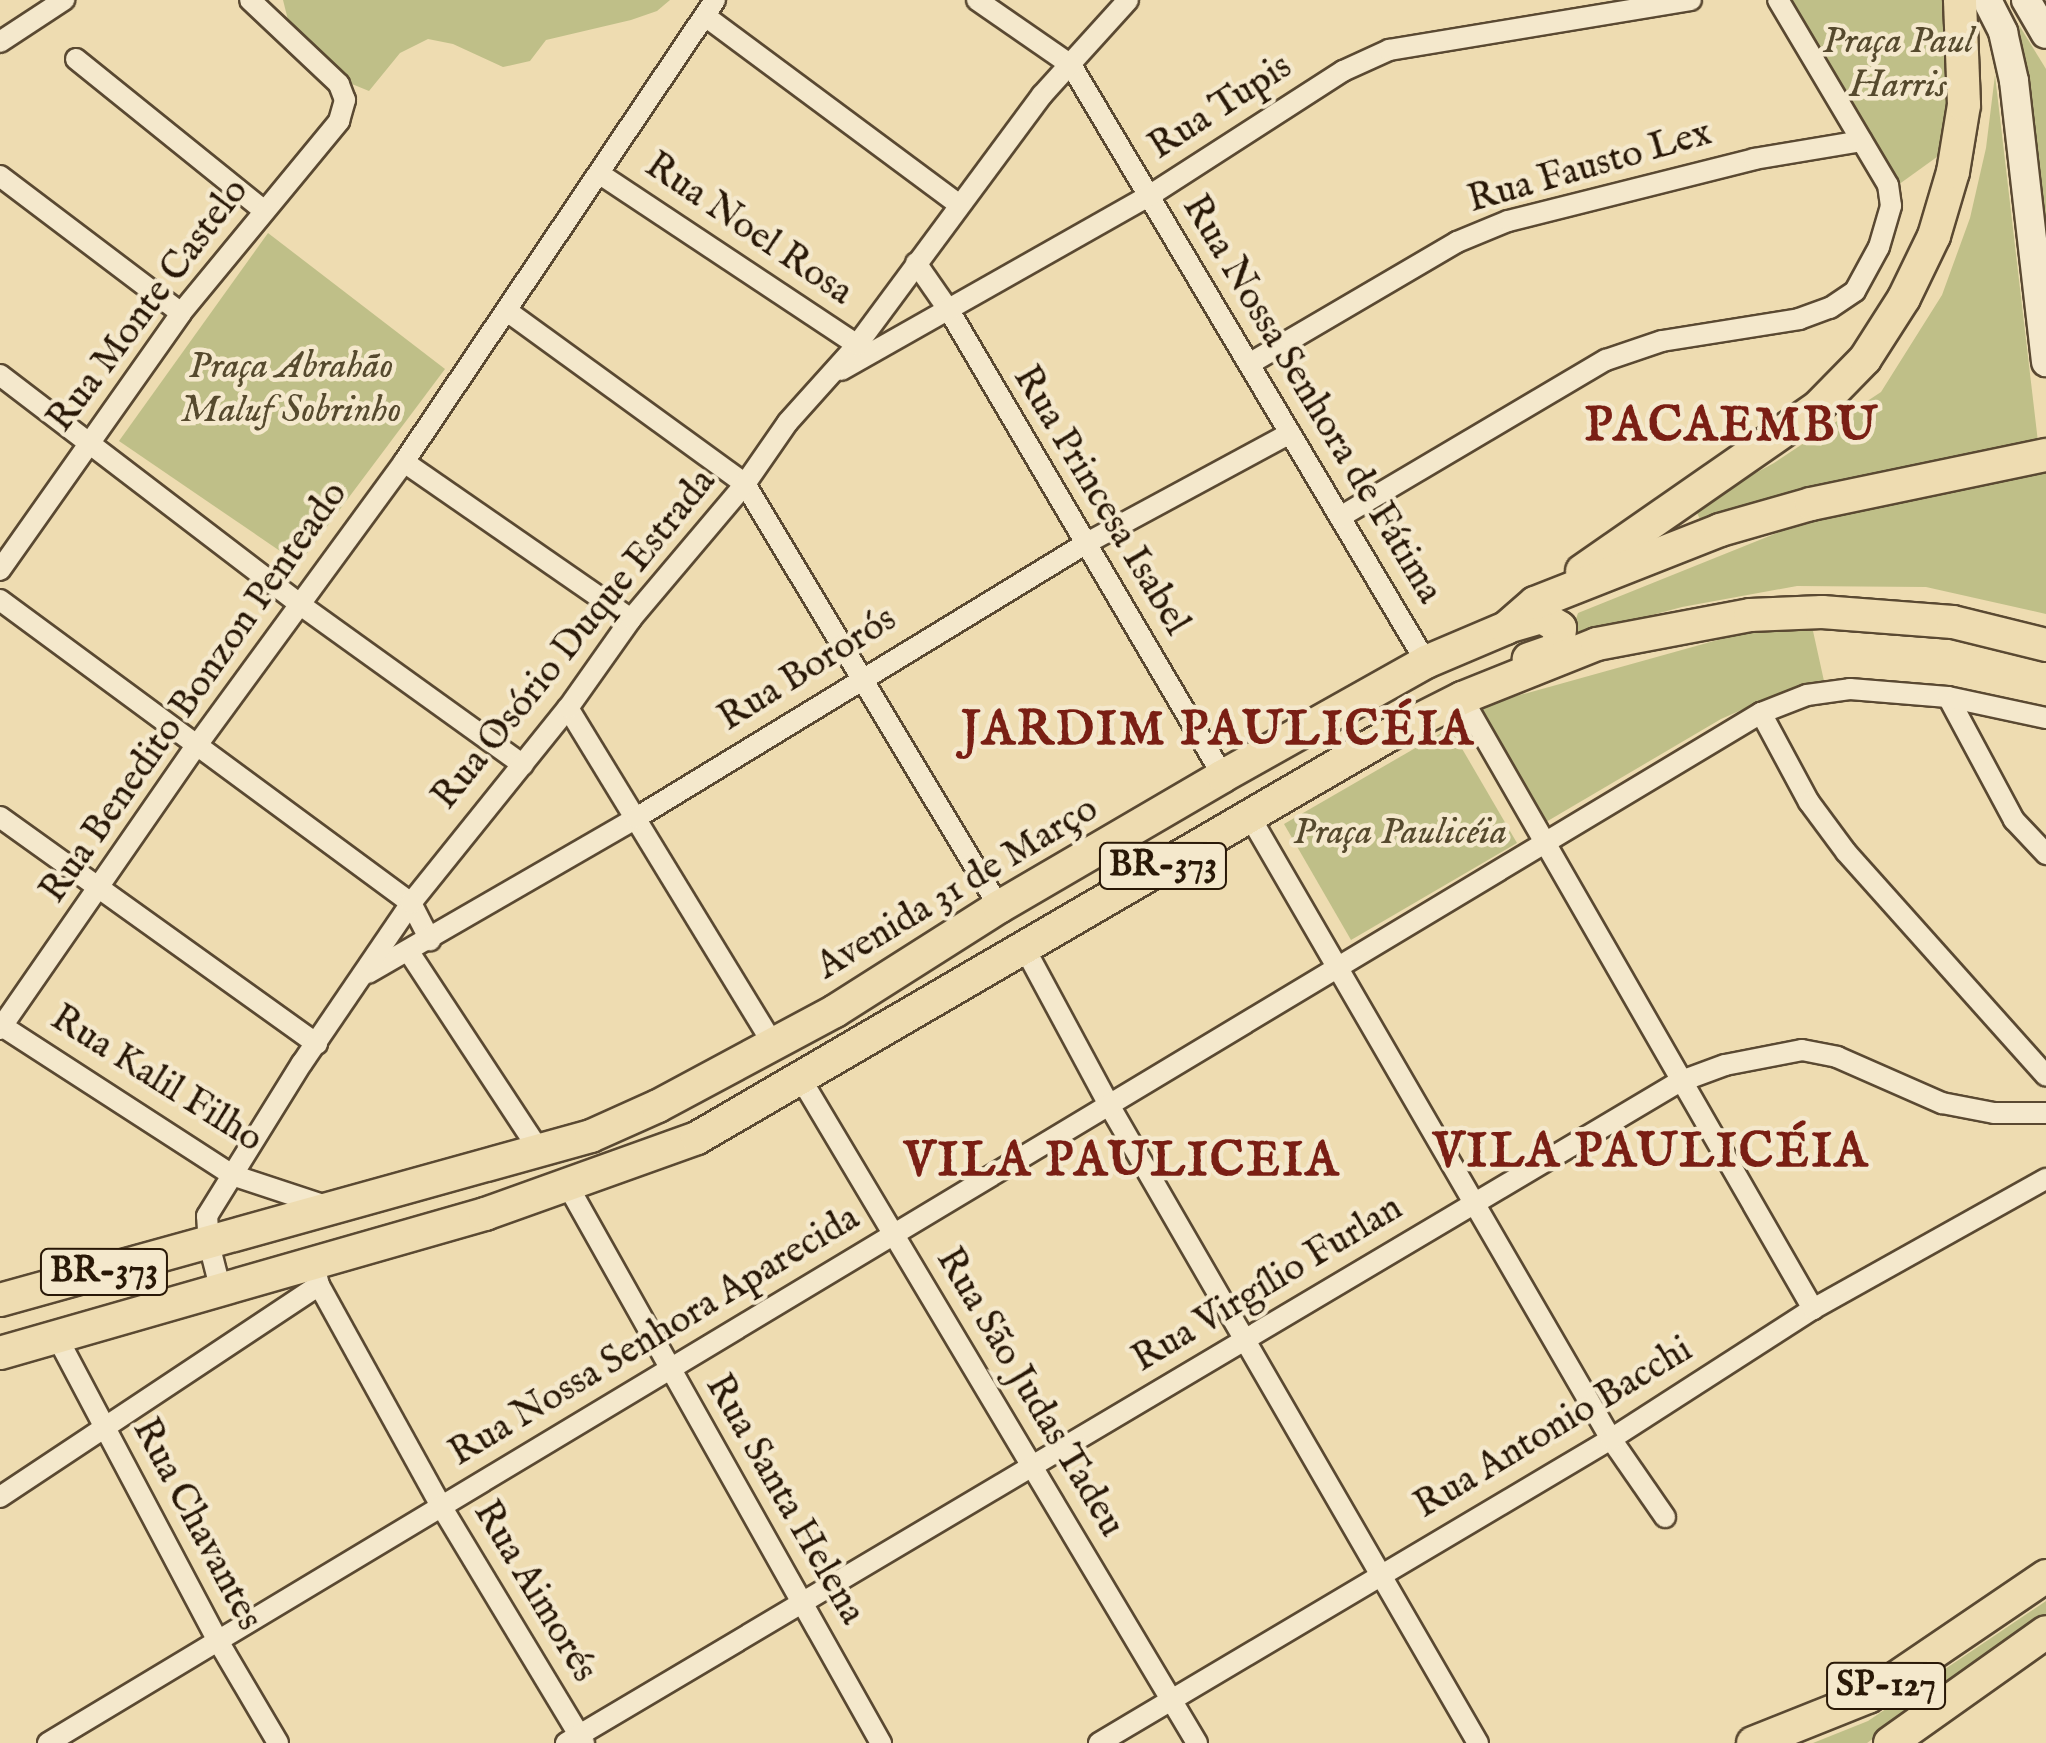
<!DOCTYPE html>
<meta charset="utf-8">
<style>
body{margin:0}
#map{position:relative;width:2046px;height:1743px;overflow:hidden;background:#eedcb1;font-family:"IM FELL English",serif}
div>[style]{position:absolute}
.green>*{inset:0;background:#bfbf88}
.roads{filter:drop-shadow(2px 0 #5a4932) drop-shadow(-2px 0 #5a4932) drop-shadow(0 2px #5a4932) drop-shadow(0 -2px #5a4932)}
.minor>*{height:20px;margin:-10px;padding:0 10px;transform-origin:10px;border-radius:10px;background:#f4e8cc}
.secondary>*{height:28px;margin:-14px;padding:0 14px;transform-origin:14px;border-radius:14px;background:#f4e8cc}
.primary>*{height:32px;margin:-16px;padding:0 16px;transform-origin:16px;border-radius:16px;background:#eedcb1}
span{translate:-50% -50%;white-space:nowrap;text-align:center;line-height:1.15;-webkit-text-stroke:9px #f4e8cc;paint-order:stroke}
.shield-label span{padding:2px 8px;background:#f4e8cc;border:2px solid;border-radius:8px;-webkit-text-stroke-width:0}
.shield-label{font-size:35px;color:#291807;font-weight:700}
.park-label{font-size:38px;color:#564a2e;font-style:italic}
.street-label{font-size:38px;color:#291807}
.district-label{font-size:48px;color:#7a1f14;font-weight:700;letter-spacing:2.5px}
</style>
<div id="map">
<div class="green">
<div style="clip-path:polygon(283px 0,670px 0,657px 11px,631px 20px,546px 40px,530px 61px,503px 67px,453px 44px,428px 39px,400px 53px,369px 91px,347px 82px,304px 44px,288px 20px)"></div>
<div style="clip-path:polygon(1788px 0,1951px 0,1948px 149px,1898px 185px)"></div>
<div style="clip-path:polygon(2019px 25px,2046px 69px,2046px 222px)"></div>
<div style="clip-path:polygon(1995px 75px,2038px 442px,1700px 519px,1695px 509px,1704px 501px,1774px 463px,1881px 392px,1942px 295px,1970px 218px,1986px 148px)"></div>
<div style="clip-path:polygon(268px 233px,445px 369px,299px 564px,119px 441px)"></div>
<div style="clip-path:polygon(2046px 473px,2046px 614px,1926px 587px,1797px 586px,1682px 607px,1570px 637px,1578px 613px,1819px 516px)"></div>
<div style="clip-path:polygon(1757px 629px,1813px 631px,1824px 681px,1775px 695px,1721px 719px,1546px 822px,1477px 707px)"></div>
<div style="clip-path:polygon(1450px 728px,1517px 843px,1351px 940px,1284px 824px)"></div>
<div style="clip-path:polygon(2046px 1601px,2046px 1615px,1867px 1743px,1813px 1743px,1868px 1721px)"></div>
</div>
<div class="roads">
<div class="minor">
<div style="left:977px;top:0;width:114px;rotate:34.7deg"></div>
<div style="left:1071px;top:65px;width:695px;rotate:59.26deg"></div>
<div style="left:705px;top:16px;width:315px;rotate:36.6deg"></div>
<div style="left:0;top:42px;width:77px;rotate:-33.3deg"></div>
<div style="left:76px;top:59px;width:239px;rotate:38.9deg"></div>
<div style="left:600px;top:174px;width:309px;rotate:33.6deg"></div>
<div style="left:0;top:176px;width:227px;rotate:37.1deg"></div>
<div style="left:916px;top:263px;width:60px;rotate:55.2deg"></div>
<div style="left:950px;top:312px;width:538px;rotate:59.53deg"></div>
<div style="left:507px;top:311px;width:294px;rotate:36deg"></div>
<div style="left:745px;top:484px;width:493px;rotate:59deg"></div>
<div style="left:1249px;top:364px;width:241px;rotate:-30.4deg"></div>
<div style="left:1457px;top:242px;width:55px;rotate:-22.4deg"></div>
<div style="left:1508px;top:221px;width:254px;rotate:-14.1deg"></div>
<div style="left:1754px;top:159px;width:109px;rotate:-9.5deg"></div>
<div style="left:841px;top:370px;width:354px;rotate:-29.5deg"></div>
<div style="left:1149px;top:196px;width:231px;rotate:-32.8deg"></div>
<div style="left:1343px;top:71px;width:51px;rotate:-24.5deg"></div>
<div style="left:1389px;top:50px;width:306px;rotate:-9.4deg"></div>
<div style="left:0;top:375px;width:380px;rotate:37.4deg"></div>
<div style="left:302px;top:606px;width:272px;rotate:35.7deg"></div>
<div style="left:404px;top:462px;width:276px;rotate:34.7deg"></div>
<div style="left:1340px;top:517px;width:309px;rotate:-30.6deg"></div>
<div style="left:1606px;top:360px;width:59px;rotate:-18.7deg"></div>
<div style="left:1662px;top:341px;width:139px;rotate:-9.1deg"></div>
<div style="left:1799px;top:319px;width:33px;rotate:-20deg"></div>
<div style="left:1830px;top:308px;width:30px;rotate:-34deg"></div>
<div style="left:1855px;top:291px;width:50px;rotate:-61.4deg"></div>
<div style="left:1879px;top:247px;width:43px;rotate:-73.7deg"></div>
<div style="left:1891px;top:206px;width:21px;rotate:-98deg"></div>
<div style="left:1888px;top:185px;width:215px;rotate:-120.7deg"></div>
<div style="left:0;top:570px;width:314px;rotate:-54.8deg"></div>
<div style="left:181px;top:313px;width:249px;rotate:-50.5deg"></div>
<div style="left:339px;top:121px;width:22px;rotate:-74deg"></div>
<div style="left:345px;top:100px;width:17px;rotate:-111deg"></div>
<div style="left:339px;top:84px;width:122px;rotate:-136.7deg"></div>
<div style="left:0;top:600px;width:511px;rotate:36.4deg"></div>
<div style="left:411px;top:903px;width:42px;rotate:62.8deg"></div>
<div style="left:1948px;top:697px;width:140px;rotate:61.8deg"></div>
<div style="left:2014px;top:820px;width:47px;rotate:46.7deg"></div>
<div style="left:1462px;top:698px;width:705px;rotate:60.12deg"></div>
<div style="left:568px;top:708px;width:395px;rotate:58.6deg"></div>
<div style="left:1761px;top:713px;width:101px;rotate:61.7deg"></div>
<div style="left:1809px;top:802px;width:62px;rotate:53.5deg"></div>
<div style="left:1846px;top:852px;width:300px;rotate:48.2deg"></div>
<div style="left:1249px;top:815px;width:721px;rotate:59.88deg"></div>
<div style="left:1611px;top:1439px;width:95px;rotate:55.3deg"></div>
<div style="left:0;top:817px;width:390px;rotate:35.6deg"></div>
<div style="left:1024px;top:947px;width:179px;rotate:61.7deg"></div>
<div style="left:1109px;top:1105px;width:737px;rotate:59.96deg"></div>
<div style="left:409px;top:952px;width:240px;rotate:56.7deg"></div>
<div style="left:368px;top:973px;width:310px;rotate:-30deg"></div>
<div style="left:636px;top:818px;width:526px;rotate:-31.39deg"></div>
<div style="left:1085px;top:544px;width:233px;rotate:-28.4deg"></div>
<div style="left:2px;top:1026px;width:274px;rotate:32.9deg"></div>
<div style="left:232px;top:1175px;width:99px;rotate:18.3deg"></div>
<div style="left:0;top:1029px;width:346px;rotate:-55.3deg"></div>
<div style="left:197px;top:745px;width:351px;rotate:-53.8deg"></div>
<div style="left:404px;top:462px;width:557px;rotate:-56.05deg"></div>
<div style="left:801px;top:1079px;width:773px;rotate:59.19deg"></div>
<div style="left:568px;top:1186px;width:639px;rotate:60.67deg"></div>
<div style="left:314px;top:1265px;width:21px;rotate:76deg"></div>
<div style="left:319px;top:1285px;width:252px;rotate:61.1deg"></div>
<div style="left:441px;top:1506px;width:277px;rotate:58.9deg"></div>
<div style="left:221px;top:1291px;width:49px;rotate:-104.3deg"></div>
<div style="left:209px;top:1244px;width:28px;rotate:-94deg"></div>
<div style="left:207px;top:1216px;width:180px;rotate:-58.2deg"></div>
<div style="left:302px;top:1063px;width:194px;rotate:-55.7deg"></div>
<div style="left:411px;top:903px;width:250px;rotate:-51.2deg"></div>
<div style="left:568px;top:708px;width:109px;rotate:-54.7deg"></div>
<div style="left:631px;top:619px;width:177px;rotate:-49.8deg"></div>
<div style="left:745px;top:484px;width:75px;rotate:-55.3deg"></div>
<div style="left:788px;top:422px;width:103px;rotate:-48.1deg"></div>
<div style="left:857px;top:345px;width:311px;rotate:-53.5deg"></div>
<div style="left:1042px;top:95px;width:128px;rotate:-47.8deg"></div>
<div style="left:57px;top:1337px;width:344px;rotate:62.1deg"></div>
<div style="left:218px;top:1641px;width:118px;rotate:59.5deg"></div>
<div style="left:0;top:1497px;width:383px;rotate:-33.6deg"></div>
<div style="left:48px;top:1743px;width:1999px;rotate:-31.02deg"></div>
<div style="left:1761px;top:713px;width:49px;rotate:-21.4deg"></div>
<div style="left:1807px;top:695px;width:43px;rotate:-7.9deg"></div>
<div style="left:1850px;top:689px;width:98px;rotate:4.7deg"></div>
<div style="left:1948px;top:697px;width:100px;rotate:12.1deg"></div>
<div style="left:566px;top:1743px;width:1294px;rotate:-30.71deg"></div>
<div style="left:1679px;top:1082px;width:49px;rotate:-20.3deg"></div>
<div style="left:1725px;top:1065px;width:78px;rotate:-11deg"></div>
<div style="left:1802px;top:1050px;width:36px;rotate:11deg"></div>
<div style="left:1837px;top:1057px;width:115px;rotate:23.7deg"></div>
<div style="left:1942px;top:1103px;width:53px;rotate:10.9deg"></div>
<div style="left:1994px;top:1113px;width:52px"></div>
<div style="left:1099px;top:1743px;width:595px;rotate:-30.7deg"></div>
<div style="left:1611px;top:1439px;width:240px;rotate:-32.8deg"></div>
<div style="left:1813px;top:1309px;width:267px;rotate:-29.2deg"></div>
</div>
<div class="secondary">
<div style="left:1987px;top:0;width:36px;rotate:63deg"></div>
<div style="left:2003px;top:32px;width:50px;rotate:77.3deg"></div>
<div style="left:2014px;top:81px;width:283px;rotate:83.5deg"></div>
<div style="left:2026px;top:0;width:39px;rotate:60deg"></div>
</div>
<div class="primary">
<div style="left:1582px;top:571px;width:287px;rotate:-34.8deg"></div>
<div style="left:1818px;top:407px;width:67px;rotate:-45.6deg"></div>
<div style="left:1865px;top:359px;width:72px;rotate:-57.4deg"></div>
<div style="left:1904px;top:298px;width:69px;rotate:-64.2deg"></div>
<div style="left:1934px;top:236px;width:67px;rotate:-73.5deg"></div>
<div style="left:1953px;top:172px;width:68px;rotate:-80.7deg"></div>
<div style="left:1964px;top:105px;width:105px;rotate:-92.2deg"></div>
<div style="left:1510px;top:626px;width:33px;rotate:-16deg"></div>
<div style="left:1542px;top:617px;width:21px;rotate:31deg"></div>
<div style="left:1560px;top:628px;width:21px;rotate:95deg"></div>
<div style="left:1558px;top:649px;width:31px;rotate:161deg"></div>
<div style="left:0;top:1300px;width:613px;rotate:-15.51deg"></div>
<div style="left:591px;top:1136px;width:73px;rotate:-24.1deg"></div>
<div style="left:658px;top:1106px;width:201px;rotate:-28.2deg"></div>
<div style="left:835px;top:1011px;width:194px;rotate:-32.4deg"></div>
<div style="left:999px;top:907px;width:259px;rotate:-30.3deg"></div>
<div style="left:1223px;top:776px;width:233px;rotate:-29.3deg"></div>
<div style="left:1426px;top:662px;width:87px;rotate:-23deg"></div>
<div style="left:1506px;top:628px;width:38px;rotate:-41deg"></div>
<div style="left:1535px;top:603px;width:199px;rotate:-21.5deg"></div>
<div style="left:1720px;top:530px;width:95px;rotate:-15.9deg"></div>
<div style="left:1811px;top:504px;width:240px;rotate:-11.8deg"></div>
<div style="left:0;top:1353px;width:505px;rotate:-15.99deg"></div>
<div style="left:485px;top:1214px;width:225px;rotate:-19.7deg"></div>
<div style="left:697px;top:1138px;width:801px;rotate:-30.22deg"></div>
<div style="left:1389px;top:735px;width:82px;rotate:-26.9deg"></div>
<div style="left:1462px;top:698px;width:145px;rotate:-21.8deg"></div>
<div style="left:1597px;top:644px;width:156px;rotate:-10.7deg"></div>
<div style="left:1750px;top:615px;width:72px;rotate:-2.4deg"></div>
<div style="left:1822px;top:612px;width:131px;rotate:4.4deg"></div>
<div style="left:1953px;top:622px;width:96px;rotate:13.9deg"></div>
<div style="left:1753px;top:1743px;width:124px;rotate:-21.8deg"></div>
<div style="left:1868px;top:1697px;width:215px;rotate:-34.2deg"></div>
<div style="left:1890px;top:1743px;width:191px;rotate:-35.4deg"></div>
</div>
</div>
<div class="shield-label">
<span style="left:1163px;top:866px">BR-373</span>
<span style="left:104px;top:1272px">BR-373</span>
<span style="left:1886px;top:1686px">SP-127</span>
</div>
<div class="park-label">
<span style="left:1898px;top:65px">Praça Paul<br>Harris</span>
<span style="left:291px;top:390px">Praça Abrahão<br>Maluf Sobrinho</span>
<span style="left:1400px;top:834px">Praça Paulicéia</span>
</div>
<div class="street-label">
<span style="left:1221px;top:108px;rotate:-33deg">Rua Tupis</span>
<span style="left:1590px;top:168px;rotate:-16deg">Rua Fausto Lex</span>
<span style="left:748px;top:230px;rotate:34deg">Rua Noel Rosa</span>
<span style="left:149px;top:306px;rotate:-53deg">Rua Monte Castelo</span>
<span style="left:1311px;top:400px;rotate:59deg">Rua Nossa Senhora de Fátima</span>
<span style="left:1100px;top:501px;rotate:59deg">Rua Princesa Isabel</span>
<span style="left:575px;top:640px;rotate:-51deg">Rua Osório Duque Estrada</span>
<span style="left:808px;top:670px;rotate:-32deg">Rua Bororós</span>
<span style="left:195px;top:693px;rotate:-55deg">Rua Benedito Bonzon Penteado</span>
<span style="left:958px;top:889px;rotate:-31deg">Avenida 31 de Março</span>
<span style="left:156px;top:1080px;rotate:32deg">Rua Kalil Filho</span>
<span style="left:1268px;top:1285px;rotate:-31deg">Rua Virgílio Furlan</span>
<span style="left:655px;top:1337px;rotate:-31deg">Rua Nossa Senhora Aparecida</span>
<span style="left:1029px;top:1393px;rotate:59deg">Rua São Judas Tadeu</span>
<span style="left:1554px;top:1429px;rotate:-31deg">Rua Antonio Bacchi</span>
<span style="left:784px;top:1500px;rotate:60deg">Rua Santa Helena</span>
<span style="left:196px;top:1525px;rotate:62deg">Rua Chavantes</span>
<span style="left:534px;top:1592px;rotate:59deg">Rua Aimorés</span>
</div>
<div class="district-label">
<span style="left:1732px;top:428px">PACAEMBU</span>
<span style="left:1218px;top:732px">JARDIM PAULICÉIA</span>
<span style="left:1651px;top:1154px">VILA PAULICÉIA</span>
<span style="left:1122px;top:1163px">VILA PAULICEIA</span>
</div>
</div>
